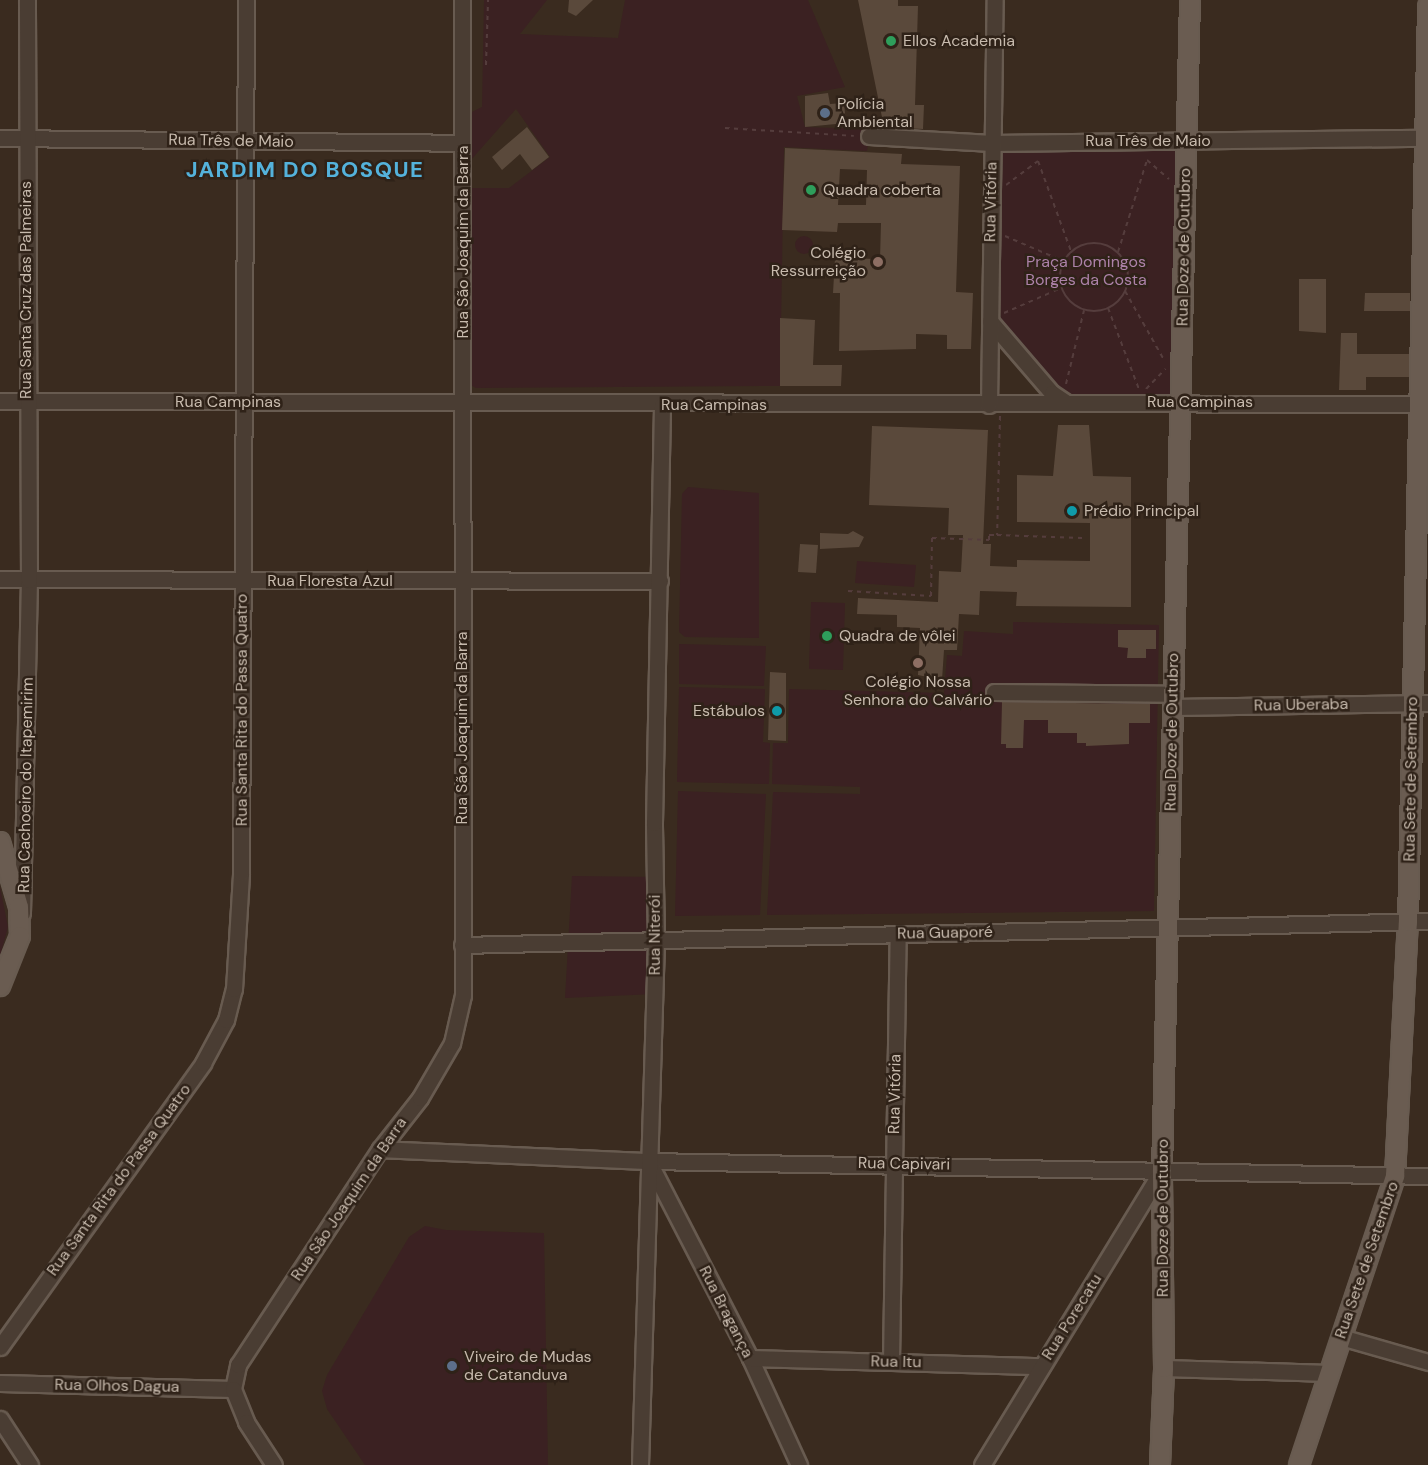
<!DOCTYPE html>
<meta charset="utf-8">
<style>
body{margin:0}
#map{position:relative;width:1428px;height:1465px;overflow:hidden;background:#3a2b1f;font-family:"DM Sans",sans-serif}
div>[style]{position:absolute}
.green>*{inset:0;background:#3b2122}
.round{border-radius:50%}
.building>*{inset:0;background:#5a493b}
.path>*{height:2px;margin-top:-1px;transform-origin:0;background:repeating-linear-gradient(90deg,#553d3d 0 4.5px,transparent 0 9px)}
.path>.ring{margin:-1px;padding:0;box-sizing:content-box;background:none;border:2px solid #553d3d;border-radius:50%}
.roads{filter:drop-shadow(2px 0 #685b50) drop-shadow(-2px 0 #685b50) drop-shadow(0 2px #685b50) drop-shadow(0 -2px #685b50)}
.minor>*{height:15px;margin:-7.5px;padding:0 7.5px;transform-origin:7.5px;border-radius:7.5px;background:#4a3d33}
.major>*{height:18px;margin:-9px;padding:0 9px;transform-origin:9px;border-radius:9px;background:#6a5c51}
.dots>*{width:16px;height:16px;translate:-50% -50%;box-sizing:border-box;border:3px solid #2f2218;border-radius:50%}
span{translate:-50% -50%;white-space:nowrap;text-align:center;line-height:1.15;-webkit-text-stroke:5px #2f2218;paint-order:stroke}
.poi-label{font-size:16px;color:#c7baad}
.left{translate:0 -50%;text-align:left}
.right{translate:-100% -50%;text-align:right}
.street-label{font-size:16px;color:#c7baad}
.park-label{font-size:16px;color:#ad82a9}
.district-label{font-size:22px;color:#54b2db;font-weight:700;letter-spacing:1.5px}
</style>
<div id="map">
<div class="green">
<div style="clip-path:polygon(484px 0,547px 0,520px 34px,618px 38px,625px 0,808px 0,845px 87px,797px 96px,805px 127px,866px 129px,869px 136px,867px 151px,784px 147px,780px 386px,476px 388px,467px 383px,462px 188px,509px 188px,550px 157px,516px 109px,462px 170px,462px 117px,482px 107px)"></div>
<div style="clip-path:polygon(1177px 145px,1175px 395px,1065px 397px,994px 318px,998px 151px)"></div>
<div class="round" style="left:795px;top:236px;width:18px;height:18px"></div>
<div style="clip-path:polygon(688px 487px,759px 493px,759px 638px,685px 637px,679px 632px,682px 494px)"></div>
<div style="clip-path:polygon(857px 561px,916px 565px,914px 587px,855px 583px)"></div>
<div style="clip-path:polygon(811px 602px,845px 603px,843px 670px,809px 669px)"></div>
<div style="clip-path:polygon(1013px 622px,1159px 625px,1154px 911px,767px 915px,773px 792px,860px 794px,860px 787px,772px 784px,773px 743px,788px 743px,789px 689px,944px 693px,947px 655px,962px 656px,964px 631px,1013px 634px)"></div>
<div style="clip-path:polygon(679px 644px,766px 646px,764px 686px,679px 684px)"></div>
<div style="clip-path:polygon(679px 687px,765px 689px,763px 742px,770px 743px,769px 784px,677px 782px)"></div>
<div style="clip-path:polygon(678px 791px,766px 794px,760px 915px,675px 916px)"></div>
<div style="clip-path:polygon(572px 876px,658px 877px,655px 994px,565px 998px)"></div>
<div style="clip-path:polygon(0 887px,8px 927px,0 956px)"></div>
<div style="clip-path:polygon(425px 1226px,446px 1230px,544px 1233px,548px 1465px,365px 1465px,327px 1409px,322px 1391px,327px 1375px,409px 1237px)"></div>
</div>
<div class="building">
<div style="clip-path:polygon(569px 0,593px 0,576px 16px,568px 12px)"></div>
<div style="clip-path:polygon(858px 0,898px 0,898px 6px,918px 6px,915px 105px,924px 105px,923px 129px,884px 127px)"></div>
<div style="clip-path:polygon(828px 93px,830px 104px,844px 103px,846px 123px,805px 127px,805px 96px)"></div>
<div style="clip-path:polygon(527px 127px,549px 157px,532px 170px,520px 154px,502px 170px,492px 157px)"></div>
<div style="clip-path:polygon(evenodd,785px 148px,902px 154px,901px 164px,960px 166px,956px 292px,973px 293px,971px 349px,947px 349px,947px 335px,916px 334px,916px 349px,839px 351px,840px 293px,833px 293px,835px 258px,880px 259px,881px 223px,838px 223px,837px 232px,782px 230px,785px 148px,840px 169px,867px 170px,866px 205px,838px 205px,840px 169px)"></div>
<div style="clip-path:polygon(1299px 279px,1326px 279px,1326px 333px,1299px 331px)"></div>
<div style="clip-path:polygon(1365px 293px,1410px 293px,1410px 311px,1364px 311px)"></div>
<div style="clip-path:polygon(780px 318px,815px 320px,813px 365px,842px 365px,841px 386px,780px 386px)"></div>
<div style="clip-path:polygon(1341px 333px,1357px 333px,1357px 354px,1409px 354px,1409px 377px,1366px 377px,1366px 390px,1339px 390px)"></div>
<div style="clip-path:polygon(1058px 425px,1089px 425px,1093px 476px,1131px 477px,1131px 607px,1016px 606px,1017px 592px,980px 591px,979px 615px,959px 614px,957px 650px,944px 650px,942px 680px,918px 675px,920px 628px,897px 627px,897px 615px,857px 614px,858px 598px,938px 602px,939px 571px,961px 572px,963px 535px,948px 535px,949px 508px,869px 505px,872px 426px,988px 430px,983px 544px,991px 544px,990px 566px,1017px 567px,1017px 560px,1090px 561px,1090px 523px,1017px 522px,1017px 475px,1053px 476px)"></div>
<div style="clip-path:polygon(853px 531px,864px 537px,859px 547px,820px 549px,820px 533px,848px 534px)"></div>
<div style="clip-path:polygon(800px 544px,818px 545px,816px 573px,798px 572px)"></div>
<div style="clip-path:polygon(1118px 630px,1156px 630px,1156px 649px,1146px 649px,1146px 658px,1127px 658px,1128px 648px,1118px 647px)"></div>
<div style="clip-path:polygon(770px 672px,786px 673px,786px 741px,768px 740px)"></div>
<div style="clip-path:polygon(1002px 702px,1150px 704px,1150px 723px,1129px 723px,1129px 744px,1086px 746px,1086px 743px,1077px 743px,1077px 733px,1048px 733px,1048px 720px,1024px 720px,1023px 748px,1006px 748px,1006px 744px,1001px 744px)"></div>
</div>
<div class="path">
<div style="left:486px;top:65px;width:65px;rotate:-88.2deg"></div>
<div style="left:837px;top:124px;width:14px;rotate:4deg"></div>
<div style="left:851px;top:125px;width:4px;rotate:90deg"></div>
<div style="left:725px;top:128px;width:129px;rotate:3.5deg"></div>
<div style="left:1006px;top:185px;width:40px;rotate:-37deg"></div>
<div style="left:1038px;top:161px;width:96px;rotate:69.9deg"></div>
<div style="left:1005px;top:236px;width:63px;rotate:23.3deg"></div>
<div class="ring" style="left:1060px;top:243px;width:66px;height:66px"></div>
<div style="left:1118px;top:252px;width:96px;rotate:-72.5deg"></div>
<div style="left:1147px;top:160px;width:29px;rotate:41deg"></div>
<div style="left:1125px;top:291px;width:79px;rotate:60.5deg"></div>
<div style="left:1108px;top:308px;width:87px;rotate:69.1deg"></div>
<div style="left:1004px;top:313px;width:62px;rotate:-23.7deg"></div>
<div style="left:1066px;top:384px;width:76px;rotate:-76.3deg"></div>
<div style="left:1146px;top:389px;width:28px;rotate:-46deg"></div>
<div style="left:1000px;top:416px;width:119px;rotate:91.4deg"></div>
<div style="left:997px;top:535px;width:85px;rotate:2deg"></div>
<div style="left:848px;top:591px;width:83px;rotate:3.4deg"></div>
<div style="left:931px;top:596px;width:58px;rotate:-89deg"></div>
<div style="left:932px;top:538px;width:57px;rotate:2deg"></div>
<div style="left:989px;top:540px;width:5px;rotate:-90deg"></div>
<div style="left:989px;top:535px;width:8px"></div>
</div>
<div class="roads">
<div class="minor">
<div style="left:869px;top:136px;width:123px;rotate:3.3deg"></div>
<div style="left:992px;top:143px;width:436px;rotate:-0.7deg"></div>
<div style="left:0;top:138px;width:462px;rotate:0.6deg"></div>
<div style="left:990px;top:321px;width:95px;rotate:49.3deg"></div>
<div style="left:1052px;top:393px;width:18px;rotate:34deg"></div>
<div style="left:0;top:401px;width:1428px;rotate:0.12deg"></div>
<div style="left:989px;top:405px;width:405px;rotate:-89.2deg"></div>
<div style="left:0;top:579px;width:660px;rotate:0.17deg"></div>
<div style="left:994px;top:692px;width:179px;rotate:0.6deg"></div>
<div style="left:1173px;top:707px;width:255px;rotate:-0.9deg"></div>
<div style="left:22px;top:913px;width:333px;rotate:-88.8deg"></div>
<div style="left:29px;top:580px;width:580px;rotate:-90.2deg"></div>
<div style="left:462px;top:945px;width:966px;rotate:-1.42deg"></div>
<div style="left:380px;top:1149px;width:269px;rotate:2.6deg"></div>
<div style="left:649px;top:1161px;width:779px;rotate:1.1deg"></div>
<div style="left:650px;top:1164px;width:218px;rotate:62.7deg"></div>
<div style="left:750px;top:1358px;width:118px;rotate:65.4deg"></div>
<div style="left:1341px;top:1337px;width:91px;rotate:16deg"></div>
<div style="left:0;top:1347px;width:349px;rotate:-54.4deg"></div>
<div style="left:203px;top:1063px;width:49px;rotate:-61.9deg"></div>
<div style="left:226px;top:1020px;width:32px;rotate:-76deg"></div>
<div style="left:234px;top:989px;width:116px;rotate:-86.5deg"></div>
<div style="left:241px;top:873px;width:873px;rotate:-89.67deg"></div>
<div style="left:750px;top:1358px;width:292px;rotate:1.6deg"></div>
<div style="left:891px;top:1361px;width:427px;rotate:-89.1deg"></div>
<div style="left:1164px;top:1368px;width:165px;rotate:1.7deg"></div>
<div style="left:0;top:1383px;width:233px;rotate:1.5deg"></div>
<div style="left:233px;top:1389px;width:25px;rotate:-78deg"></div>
<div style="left:238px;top:1365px;width:258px;rotate:-56.7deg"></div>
<div style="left:380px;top:1149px;width:65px;rotate:-51.9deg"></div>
<div style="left:420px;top:1098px;width:64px;rotate:-59.8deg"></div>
<div style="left:452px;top:1043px;width:49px;rotate:-77.1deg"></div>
<div style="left:463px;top:995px;width:995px;rotate:-90.06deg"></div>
<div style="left:233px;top:1389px;width:35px;rotate:68deg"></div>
<div style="left:246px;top:1422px;width:51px;rotate:56.9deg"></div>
<div style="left:0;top:1419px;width:55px;rotate:56.9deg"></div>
<div style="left:640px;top:1465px;width:525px;rotate:-88.25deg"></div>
<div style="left:656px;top:940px;width:117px;rotate:-91deg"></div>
<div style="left:654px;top:823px;width:418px;rotate:-88.9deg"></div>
<div style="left:982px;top:1465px;width:346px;rotate:-58.6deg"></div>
</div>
<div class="major">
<div style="left:0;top:842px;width:68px;rotate:73.7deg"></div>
<div style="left:19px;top:907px;width:29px;rotate:88deg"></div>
<div style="left:20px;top:936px;width:54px;rotate:111.8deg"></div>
<div style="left:1160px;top:1465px;width:97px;rotate:-87.6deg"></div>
<div style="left:1164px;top:1368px;width:198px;rotate:-90.6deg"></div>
<div style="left:1162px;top:1170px;width:1170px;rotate:-88.63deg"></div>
<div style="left:1299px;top:1465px;width:305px;rotate:-71.6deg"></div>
<div style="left:1395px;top:1176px;width:254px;rotate:-87.1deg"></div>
<div style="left:1408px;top:922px;width:916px;rotate:-88.75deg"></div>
</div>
</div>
<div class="dots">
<div style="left:891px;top:41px;background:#2e9e5b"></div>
<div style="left:825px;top:113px;background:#5c6f8a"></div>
<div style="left:811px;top:190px;background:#2e9e5b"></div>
<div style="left:878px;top:262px;background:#8d6e63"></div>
<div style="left:1072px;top:511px;background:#0f9aa8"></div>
<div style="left:827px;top:636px;background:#2e9e5b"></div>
<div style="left:918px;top:663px;background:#8d6e63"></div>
<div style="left:777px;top:711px;background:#0f9aa8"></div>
<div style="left:452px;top:1366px;background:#5c6f8a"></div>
</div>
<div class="poi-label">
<span class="left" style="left:903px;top:41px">Ellos Academia</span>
<span class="left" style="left:837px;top:113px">Polícia<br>Ambiental</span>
<span class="left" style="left:823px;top:190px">Quadra coberta</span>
<span class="right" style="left:866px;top:262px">Colégio<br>Ressurreição</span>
<span class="left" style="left:1084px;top:511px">Prédio Principal</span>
<span class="left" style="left:839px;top:636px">Quadra de vôlei</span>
<span style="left:918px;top:691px">Colégio Nossa<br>Senhora do Calvário</span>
<span class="right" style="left:765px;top:711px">Estábulos</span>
<span class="left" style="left:464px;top:1366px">Viveiro de Mudas<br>de Catanduva</span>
</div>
<div class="street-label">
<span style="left:231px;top:141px;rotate:1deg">Rua Três de Maio</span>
<span style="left:1148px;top:141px">Rua Três de Maio</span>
<span style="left:991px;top:202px;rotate:-89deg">Rua Vitória</span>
<span style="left:463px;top:242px;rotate:-90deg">Rua São Joaquim da Barra</span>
<span style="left:1184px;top:247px;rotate:-89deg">Rua Doze de Outubro</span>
<span style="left:26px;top:290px;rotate:-90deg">Rua Santa Cruz das Palmeiras</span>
<span style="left:228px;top:402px">Rua Campinas</span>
<span style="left:1200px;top:402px">Rua Campinas</span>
<span style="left:714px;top:405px">Rua Campinas</span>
<span style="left:330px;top:581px">Rua Floresta Azul</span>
<span style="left:1301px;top:705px;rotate:-1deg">Rua Uberaba</span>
<span style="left:242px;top:710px;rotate:-90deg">Rua Santa Rita do Passa Quatro</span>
<span style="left:462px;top:728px;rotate:-90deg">Rua São Joaquim da Barra</span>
<span style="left:1172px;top:732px;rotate:-89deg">Rua Doze de Outubro</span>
<span style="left:1411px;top:779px;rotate:-89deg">Rua Sete de Setembro</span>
<span style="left:26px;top:785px;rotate:-89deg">Rua Cachoeiro do Itapemirim</span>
<span style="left:945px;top:933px;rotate:-1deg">Rua Guaporé</span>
<span style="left:655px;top:935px;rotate:-90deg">Rua Niterói</span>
<span style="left:895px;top:1094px;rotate:-89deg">Rua Vitória</span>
<span style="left:904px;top:1164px;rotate:1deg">Rua Capivari</span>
<span style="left:119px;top:1180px;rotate:-54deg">Rua Santa Rita do Passa Quatro</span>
<span style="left:349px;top:1199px;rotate:-56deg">Rua São Joaquim da Barra</span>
<span style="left:1163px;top:1218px;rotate:-90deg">Rua Doze de Outubro</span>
<span style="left:1367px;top:1260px;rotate:-71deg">Rua Sete de Setembro</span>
<span style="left:726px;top:1312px;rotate:63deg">Rua Bragança</span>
<span style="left:1072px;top:1317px;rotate:-58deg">Rua Porecatu</span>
<span style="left:896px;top:1362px;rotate:1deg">Rua Itu</span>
<span style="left:117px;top:1386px;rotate:1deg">Rua Olhos Dagua</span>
</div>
<div class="park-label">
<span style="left:1086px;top:271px">Praça Domingos<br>Borges da Costa</span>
</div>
<div class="district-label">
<span style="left:305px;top:170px">JARDIM DO BOSQUE</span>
</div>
</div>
